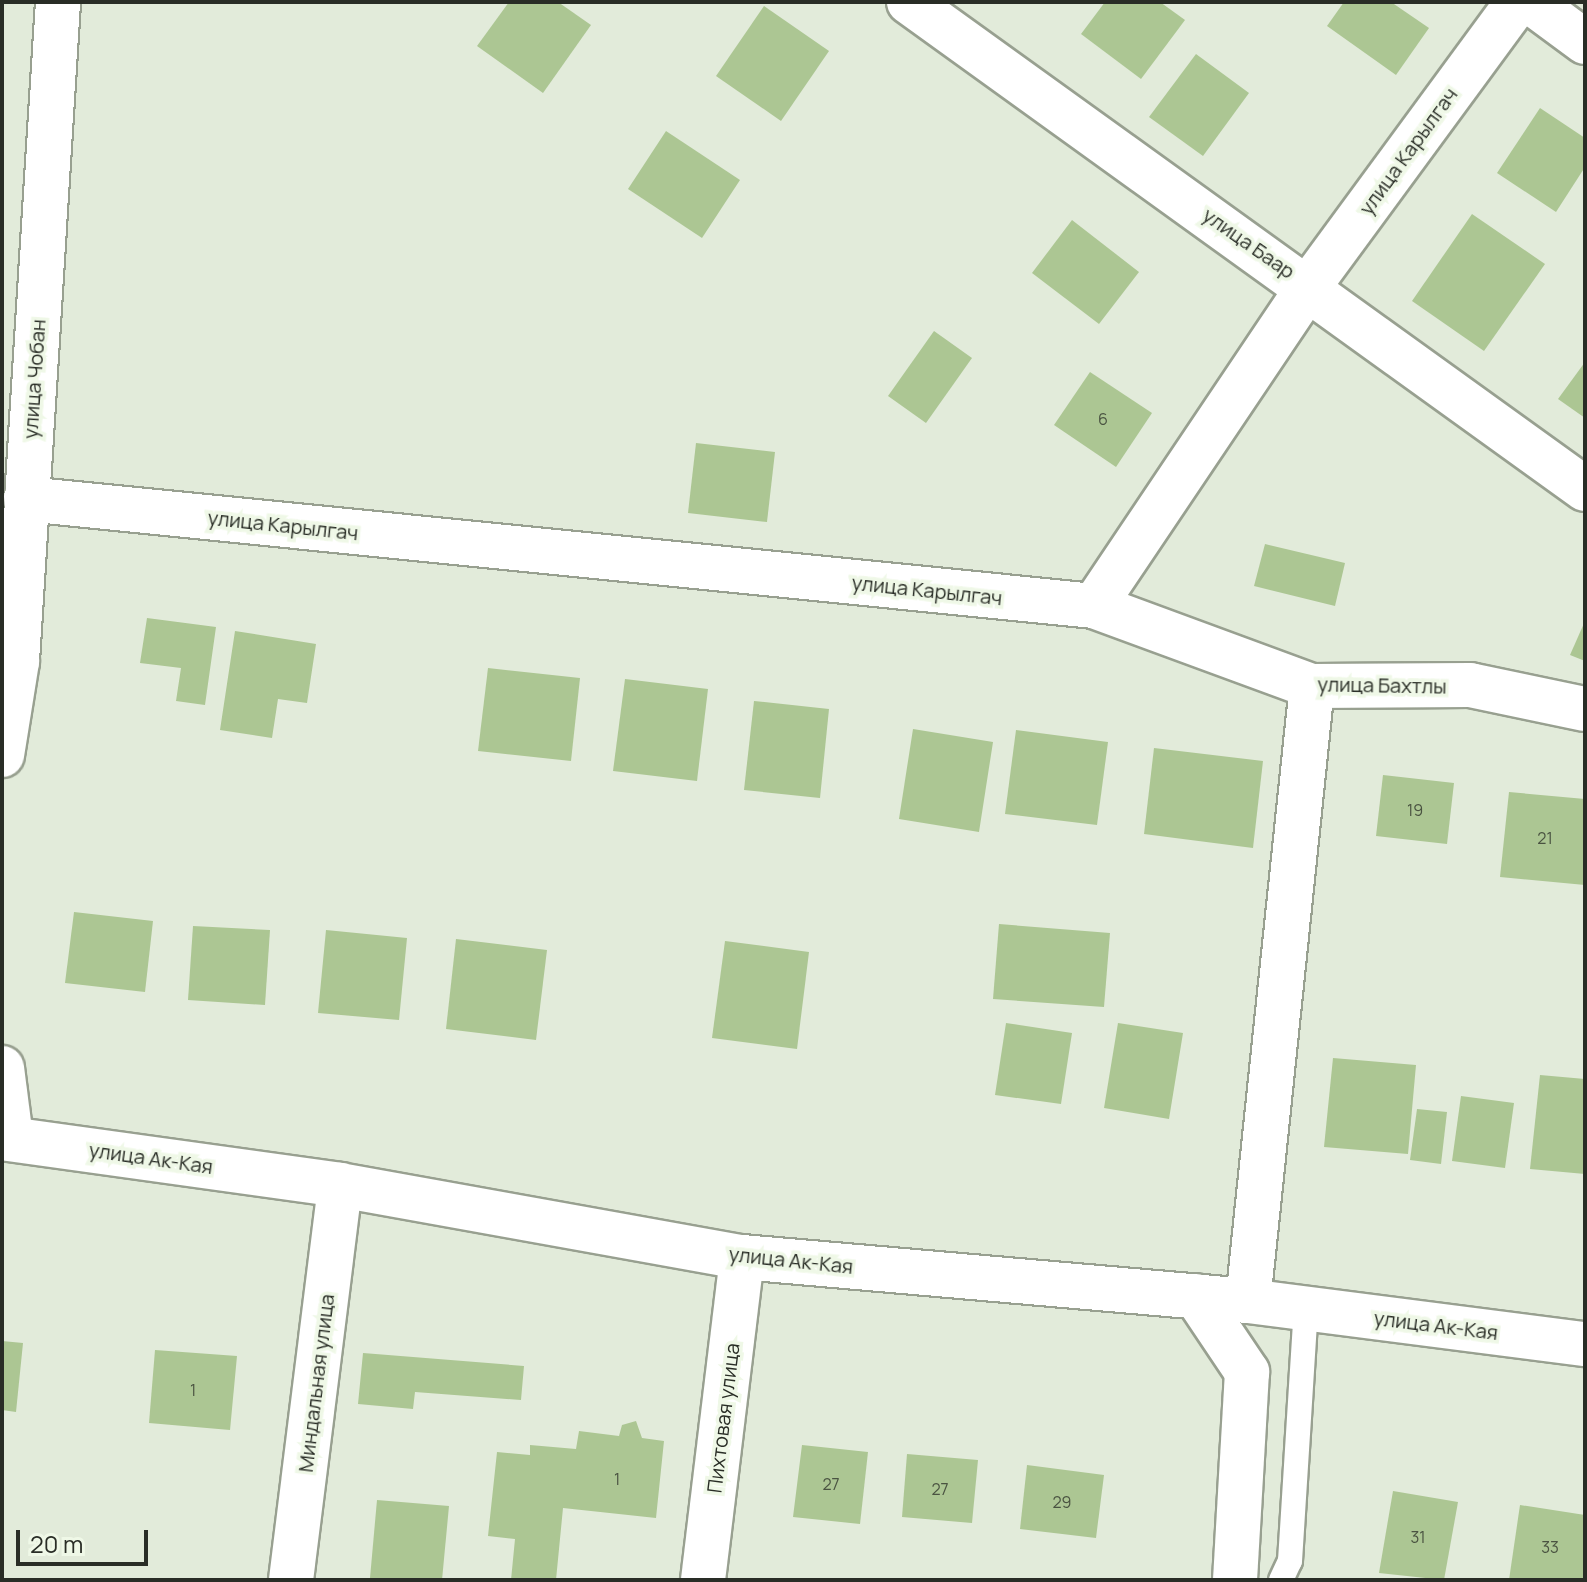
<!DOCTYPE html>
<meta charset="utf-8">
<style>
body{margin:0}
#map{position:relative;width:1587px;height:1582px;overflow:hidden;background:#e2ebda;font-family:Manrope,sans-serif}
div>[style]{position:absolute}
.building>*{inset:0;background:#acc693}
.roads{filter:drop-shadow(2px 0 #98a090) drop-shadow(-2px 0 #98a090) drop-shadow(0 2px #98a090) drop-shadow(0 -2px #98a090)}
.lane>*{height:24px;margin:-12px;padding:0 12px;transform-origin:12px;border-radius:12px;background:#fff}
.street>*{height:44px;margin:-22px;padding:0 22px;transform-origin:22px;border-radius:22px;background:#fff}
.secondary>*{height:44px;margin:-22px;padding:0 22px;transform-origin:22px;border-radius:22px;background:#fff}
span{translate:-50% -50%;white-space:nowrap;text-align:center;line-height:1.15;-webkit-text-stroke:7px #eff8e7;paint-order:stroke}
.number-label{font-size:16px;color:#4a5341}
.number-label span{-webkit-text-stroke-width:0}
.street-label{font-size:20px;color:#292d26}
.frame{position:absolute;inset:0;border:4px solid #292d26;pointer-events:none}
.scale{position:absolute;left:16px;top:1530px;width:132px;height:36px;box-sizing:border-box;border:4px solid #292d26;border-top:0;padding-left:10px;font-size:24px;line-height:28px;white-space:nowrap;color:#292d26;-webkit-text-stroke:6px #eff8e7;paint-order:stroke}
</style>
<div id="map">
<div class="building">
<div style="clip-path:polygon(509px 2px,558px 2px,591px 25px,543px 93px,477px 46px)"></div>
<div style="clip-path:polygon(1105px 2px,1160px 2px,1185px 20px,1141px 79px,1081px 34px)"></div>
<div style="clip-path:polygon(1344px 2px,1391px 2px,1429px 28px,1396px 75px,1327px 26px)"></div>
<div style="clip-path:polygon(764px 6px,829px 51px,781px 121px,716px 76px)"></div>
<div style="clip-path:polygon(1196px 54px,1249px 93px,1203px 156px,1149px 117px)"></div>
<div style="clip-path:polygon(1540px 108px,1585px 138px,1585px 167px,1556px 212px,1497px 173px)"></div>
<div style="clip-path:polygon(666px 131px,740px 180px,702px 238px,628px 189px)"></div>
<div style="clip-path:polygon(1472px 214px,1545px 264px,1484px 351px,1412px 301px)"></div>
<div style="clip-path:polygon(1072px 220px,1139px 272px,1099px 324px,1032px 273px)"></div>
<div style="clip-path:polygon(934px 331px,972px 358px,926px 423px,888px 396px)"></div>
<div style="clip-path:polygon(1585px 362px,1585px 418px,1558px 399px)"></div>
<div style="clip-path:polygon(1090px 372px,1152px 413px,1116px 467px,1054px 425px)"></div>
<div style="clip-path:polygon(696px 443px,775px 452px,767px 522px,688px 513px)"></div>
<div style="clip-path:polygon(1265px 544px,1345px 563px,1335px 606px,1254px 586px)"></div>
<div style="clip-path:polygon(147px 618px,216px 627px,205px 705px,176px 701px,181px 668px,140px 663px)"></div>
<div style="clip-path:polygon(1585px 621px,1585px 661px,1570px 655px)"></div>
<div style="clip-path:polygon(235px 631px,316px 644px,307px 703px,278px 699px,272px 738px,220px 730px)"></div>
<div style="clip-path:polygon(488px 668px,580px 678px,571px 761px,478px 751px)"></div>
<div style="clip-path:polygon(625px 679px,708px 689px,697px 781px,613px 771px)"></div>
<div style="clip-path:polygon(754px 701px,829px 709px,820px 798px,744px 790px)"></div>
<div style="clip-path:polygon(913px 729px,993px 742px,979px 832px,899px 819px)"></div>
<div style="clip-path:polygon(1016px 730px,1108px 742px,1097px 825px,1005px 814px)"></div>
<div style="clip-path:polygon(1154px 748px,1263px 761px,1253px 848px,1144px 834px)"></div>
<div style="clip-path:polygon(1383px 775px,1454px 783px,1447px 844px,1376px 836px)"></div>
<div style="clip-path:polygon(1509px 792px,1585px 799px,1585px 885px,1500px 877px)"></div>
<div style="clip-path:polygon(74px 912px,153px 921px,145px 992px,65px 983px)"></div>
<div style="clip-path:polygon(999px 924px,1110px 933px,1104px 1007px,993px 999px)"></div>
<div style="clip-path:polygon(193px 926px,270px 930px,265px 1005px,188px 1000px)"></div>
<div style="clip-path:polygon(326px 930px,407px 938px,399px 1020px,318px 1013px)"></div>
<div style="clip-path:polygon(456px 939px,547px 950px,536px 1040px,446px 1029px)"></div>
<div style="clip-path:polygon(725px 941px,809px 952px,797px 1049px,712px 1038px)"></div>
<div style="clip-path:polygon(1006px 1023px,1072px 1033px,1061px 1104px,995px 1095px)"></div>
<div style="clip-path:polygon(1118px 1023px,1183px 1033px,1169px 1119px,1104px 1108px)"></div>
<div style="clip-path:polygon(1333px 1058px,1416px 1065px,1408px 1154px,1324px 1147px)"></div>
<div style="clip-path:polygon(1540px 1075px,1585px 1079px,1585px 1174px,1530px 1169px)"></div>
<div style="clip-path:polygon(1461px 1096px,1514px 1103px,1505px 1168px,1452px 1161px)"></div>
<div style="clip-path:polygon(1417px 1109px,1447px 1112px,1441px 1164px,1410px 1160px)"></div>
<div style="clip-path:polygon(2px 1341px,23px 1343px,16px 1412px,2px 1410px)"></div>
<div style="clip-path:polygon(155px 1350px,237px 1356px,230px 1430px,149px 1423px)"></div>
<div style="clip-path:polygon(363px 1353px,524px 1366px,521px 1400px,415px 1392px,413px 1409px,358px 1404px)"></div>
<div style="clip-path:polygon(636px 1421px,642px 1438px,664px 1441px,656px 1518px,563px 1508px,556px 1580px,511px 1580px,515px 1539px,488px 1536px,497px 1452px,530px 1455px,530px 1445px,576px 1449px,579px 1431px,619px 1436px,622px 1425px)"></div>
<div style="clip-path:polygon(802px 1445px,868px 1452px,860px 1524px,793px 1517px)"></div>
<div style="clip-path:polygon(907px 1454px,978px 1460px,972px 1523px,902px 1517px)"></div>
<div style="clip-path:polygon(1027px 1465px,1104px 1475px,1096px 1538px,1020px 1529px)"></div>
<div style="clip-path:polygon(1393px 1491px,1458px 1502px,1444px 1580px,1379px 1573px)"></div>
<div style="clip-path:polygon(377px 1500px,449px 1506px,442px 1580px,370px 1578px)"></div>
<div style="clip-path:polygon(1520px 1505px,1585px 1515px,1585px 1580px,1509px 1580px)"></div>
</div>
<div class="roads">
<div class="lane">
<div style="left:1281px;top:1580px;width:21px;rotate:-65deg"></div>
<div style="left:1290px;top:1561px;width:254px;rotate:-86.4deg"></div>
</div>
<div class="street">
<div style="left:909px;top:2px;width:833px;rotate:35.77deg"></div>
<div style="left:1531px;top:2px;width:67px;rotate:36.5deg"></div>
<div style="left:26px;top:499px;width:1073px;rotate:5.72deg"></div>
<div style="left:1094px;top:606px;width:386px;rotate:-56.1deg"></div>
<div style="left:1309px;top:286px;width:353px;rotate:-53.7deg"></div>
<div style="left:1094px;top:606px;width:232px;rotate:20.2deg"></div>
<div style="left:1312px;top:686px;width:158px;rotate:-0.4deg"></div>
<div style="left:1470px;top:685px;width:117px;rotate:11.8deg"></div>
<div style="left:2px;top:755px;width:95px;rotate:-80.9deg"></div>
<div style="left:17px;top:661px;width:660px;rotate:-86.44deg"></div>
<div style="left:2px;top:1068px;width:71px;rotate:82.7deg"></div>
<div style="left:1248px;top:1301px;width:618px;rotate:-84.06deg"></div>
<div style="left:291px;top:1580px;width:398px;rotate:-82.9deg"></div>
<div style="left:703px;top:1580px;width:325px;rotate:-83.1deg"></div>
</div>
<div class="secondary">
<div style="left:2px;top:1138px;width:341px;rotate:7.9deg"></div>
<div style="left:340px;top:1185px;width:408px;rotate:10.2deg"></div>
<div style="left:742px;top:1257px;width:508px;rotate:4.97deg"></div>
<div style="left:1248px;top:1301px;width:340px;rotate:7.3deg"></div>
<div style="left:1196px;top:1296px;width:92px;rotate:56.1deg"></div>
<div style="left:1247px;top:1372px;width:208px;rotate:93.3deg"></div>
</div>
</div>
<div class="number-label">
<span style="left:1103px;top:419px">6</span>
<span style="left:1415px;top:810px">19</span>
<span style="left:1545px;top:838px">21</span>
<span style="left:193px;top:1390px">1</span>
<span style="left:617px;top:1479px">1</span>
<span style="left:831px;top:1484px">27</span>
<span style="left:940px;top:1489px">27</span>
<span style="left:1062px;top:1502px">29</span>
<span style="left:1418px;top:1537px">31</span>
<span style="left:1550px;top:1547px">33</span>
</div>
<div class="street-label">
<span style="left:1408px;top:151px;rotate:-54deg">улица Карылгач</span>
<span style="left:1249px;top:243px;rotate:35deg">улица Баар</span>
<span style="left:34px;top:379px;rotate:-86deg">улица Чобан</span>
<span style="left:283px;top:525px;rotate:6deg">улица Карылгач</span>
<span style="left:927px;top:590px;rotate:6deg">улица Карылгач</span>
<span style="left:1382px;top:685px;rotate:1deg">улица Бахтлы</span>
<span style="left:151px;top:1158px;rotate:8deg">улица Ак-Кая</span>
<span style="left:791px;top:1260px;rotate:6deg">улица Ак-Кая</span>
<span style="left:1436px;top:1325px;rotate:7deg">улица Ак-Кая</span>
<span style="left:316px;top:1383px;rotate:-83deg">Миндальная улица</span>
<span style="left:723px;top:1418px;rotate:-83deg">Пихтовая улица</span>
</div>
<div class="frame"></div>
<div class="scale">20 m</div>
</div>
